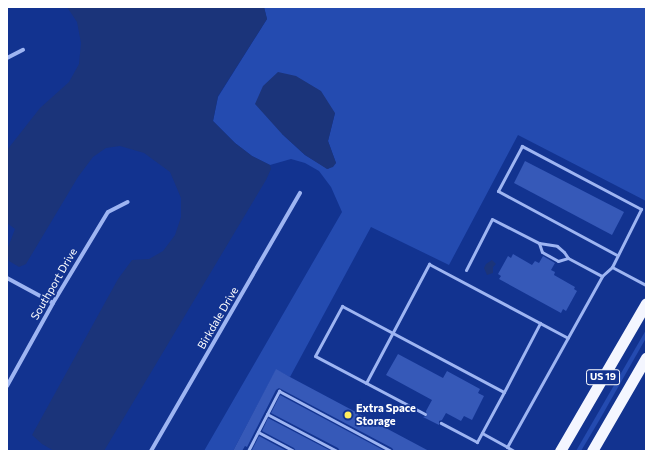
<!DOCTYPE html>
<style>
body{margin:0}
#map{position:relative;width:653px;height:458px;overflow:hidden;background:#123390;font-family:Commissioner,sans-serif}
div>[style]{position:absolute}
.green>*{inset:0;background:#244bb0}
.water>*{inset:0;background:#1b347a}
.building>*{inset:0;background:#3659b8}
.service>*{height:3px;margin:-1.5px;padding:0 1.5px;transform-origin:1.5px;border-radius:1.5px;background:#9eb5f2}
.minor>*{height:4px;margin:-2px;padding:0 2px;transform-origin:2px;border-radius:2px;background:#9eb5f2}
.trunk>*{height:11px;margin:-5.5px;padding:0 5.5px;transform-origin:5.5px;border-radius:5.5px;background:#f4f6ff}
.dots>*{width:11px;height:11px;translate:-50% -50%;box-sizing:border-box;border:2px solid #123390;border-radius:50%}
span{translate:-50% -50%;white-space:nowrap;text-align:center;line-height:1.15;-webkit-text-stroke:3.5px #123390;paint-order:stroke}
.shield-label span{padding:1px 3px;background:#123390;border:1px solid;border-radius:3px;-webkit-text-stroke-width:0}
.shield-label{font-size:10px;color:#fff;font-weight:700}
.street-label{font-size:11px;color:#fff}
.poi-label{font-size:11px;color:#fff;font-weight:700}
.left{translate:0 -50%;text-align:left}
.frame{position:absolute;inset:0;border:8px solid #fff;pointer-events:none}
</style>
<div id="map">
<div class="green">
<div style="clip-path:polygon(evenodd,264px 7px,646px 7px,646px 201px,518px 135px,449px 265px,371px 227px,290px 377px,276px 370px,233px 451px,204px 451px,342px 212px,331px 187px,319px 171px,305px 163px,291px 159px,270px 165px,252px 156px,235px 143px,213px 121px,218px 97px,267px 19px,264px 7px,335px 113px,328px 141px,336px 163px,328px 169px,305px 155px,282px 134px,335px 113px)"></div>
<div style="clip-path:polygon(646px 330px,646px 338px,600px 419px,581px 451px,576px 451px)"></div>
</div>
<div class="water">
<div style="clip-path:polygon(67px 7px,264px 7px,267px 19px,218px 96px,213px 121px,235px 143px,252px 156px,270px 165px,271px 169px,266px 180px,104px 451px,54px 451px,42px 444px,32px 435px,118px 279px,132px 260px,149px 259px,163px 251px,175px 235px,181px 217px,181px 198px,170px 172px,144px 153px,120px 146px,106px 148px,93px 157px,78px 177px,26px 264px,19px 267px,9px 261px,7px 250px,15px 229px,7px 223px,7px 150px,40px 108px,69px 82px,79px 64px,81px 43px,77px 22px)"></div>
<div style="clip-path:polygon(278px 72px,296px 76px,321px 91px,335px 113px,328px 141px,336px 163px,333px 167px,327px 169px,305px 155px,282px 134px,255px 104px,263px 86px)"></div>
<div style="clip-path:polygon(492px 260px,496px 264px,493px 267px,493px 273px,487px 275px,484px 268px,486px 264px)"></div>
</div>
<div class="building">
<div style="clip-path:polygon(525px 161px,624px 212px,612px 235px,514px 183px)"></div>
<div style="clip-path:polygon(513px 254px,532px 265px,535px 261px,539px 263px,543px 256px,555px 263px,551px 270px,555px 272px,554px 275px,575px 287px,574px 289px,577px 291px,566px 311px,563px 309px,561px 313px,499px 279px,501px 276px,498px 274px,508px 256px,511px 258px)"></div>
<div style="clip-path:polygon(398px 354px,443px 378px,447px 371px,480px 389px,478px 393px,484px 396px,472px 420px,464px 416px,461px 421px,446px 413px,442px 420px,439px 421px,439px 425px,423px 417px,427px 416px,426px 411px,432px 400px,386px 375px)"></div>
<div style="clip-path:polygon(276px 369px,290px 377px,429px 451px,394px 451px,392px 448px,279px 388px,276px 390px,247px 447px,245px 446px,242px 451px,233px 451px)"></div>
<div style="clip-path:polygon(280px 395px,385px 451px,340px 451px,338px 448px,271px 413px)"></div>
<div style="clip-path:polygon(268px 418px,331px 451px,296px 451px,294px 448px,262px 431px)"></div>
<div style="clip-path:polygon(259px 436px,287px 451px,252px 450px)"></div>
</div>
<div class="service">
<div style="left:539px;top:243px;width:9px;rotate:72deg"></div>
<div style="left:542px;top:252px;width:18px;rotate:29deg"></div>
<div style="left:558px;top:261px;width:10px;rotate:-17deg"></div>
<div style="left:612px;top:267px;width:65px;rotate:-63.4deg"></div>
<div style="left:641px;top:209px;width:135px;rotate:-152.1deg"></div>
<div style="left:522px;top:146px;width:51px;rotate:118.1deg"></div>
<div style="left:498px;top:191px;width:135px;rotate:28.3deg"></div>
<div style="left:466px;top:270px;width:57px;rotate:-63deg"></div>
<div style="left:492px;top:219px;width:53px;rotate:27.1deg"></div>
<div style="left:539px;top:243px;width:18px;rotate:9deg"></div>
<div style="left:557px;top:246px;width:9px;rotate:41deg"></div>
<div style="left:564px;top:252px;width:7px;rotate:56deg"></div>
<div style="left:568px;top:258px;width:38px;rotate:28deg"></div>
<div style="left:366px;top:383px;width:135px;rotate:-62.1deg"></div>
<div style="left:429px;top:264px;width:157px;rotate:28deg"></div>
<div style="left:504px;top:392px;width:78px;rotate:-62.4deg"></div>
<div style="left:267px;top:414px;width:79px;rotate:27.9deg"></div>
<div style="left:425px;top:414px;width:124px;rotate:-152.2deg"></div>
<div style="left:315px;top:356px;width:57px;rotate:-61.6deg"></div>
<div style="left:342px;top:306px;width:183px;rotate:28deg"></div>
<div style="left:504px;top:392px;width:57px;rotate:118.4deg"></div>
<div style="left:477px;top:442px;width:41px;rotate:-152.2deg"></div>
<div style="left:258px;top:432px;width:40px;rotate:28deg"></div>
<div style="left:482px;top:433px;width:29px;rotate:29deg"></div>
<div style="left:248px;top:451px;width:68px;rotate:-62.7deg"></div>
<div style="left:279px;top:391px;width:127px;rotate:28.2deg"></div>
<div style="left:514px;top:451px;width:8px;rotate:-150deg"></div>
<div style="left:507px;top:447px;width:196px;rotate:-60.9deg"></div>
<div style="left:602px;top:276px;width:13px;rotate:-42deg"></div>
<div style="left:612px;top:267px;width:38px;rotate:28deg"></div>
</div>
<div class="minor">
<div style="left:7px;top:58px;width:18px;rotate:-27deg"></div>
<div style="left:7px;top:278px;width:52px;rotate:28.5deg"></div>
<div style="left:7px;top:386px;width:95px;rotate:-61deg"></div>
<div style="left:53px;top:303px;width:106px;rotate:-58.9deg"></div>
<div style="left:108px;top:212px;width:22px;rotate:-27deg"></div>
<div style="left:151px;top:451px;width:298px;rotate:-60deg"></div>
</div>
<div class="trunk">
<div style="left:560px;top:451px;width:171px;rotate:-59.8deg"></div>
<div style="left:592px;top:451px;width:108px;rotate:-59.9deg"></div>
</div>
<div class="dots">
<div style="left:348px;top:415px;background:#ffed5e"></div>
</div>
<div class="shield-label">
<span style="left:603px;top:377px">US 19</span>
</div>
<div class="street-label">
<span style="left:54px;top:284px;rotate:-60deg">Southport Drive</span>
<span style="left:218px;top:318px;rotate:-60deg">Birkdale Drive</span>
</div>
<div class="poi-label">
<span class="left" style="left:356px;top:415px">Extra Space<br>Storage</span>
</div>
<div class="frame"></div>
</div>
